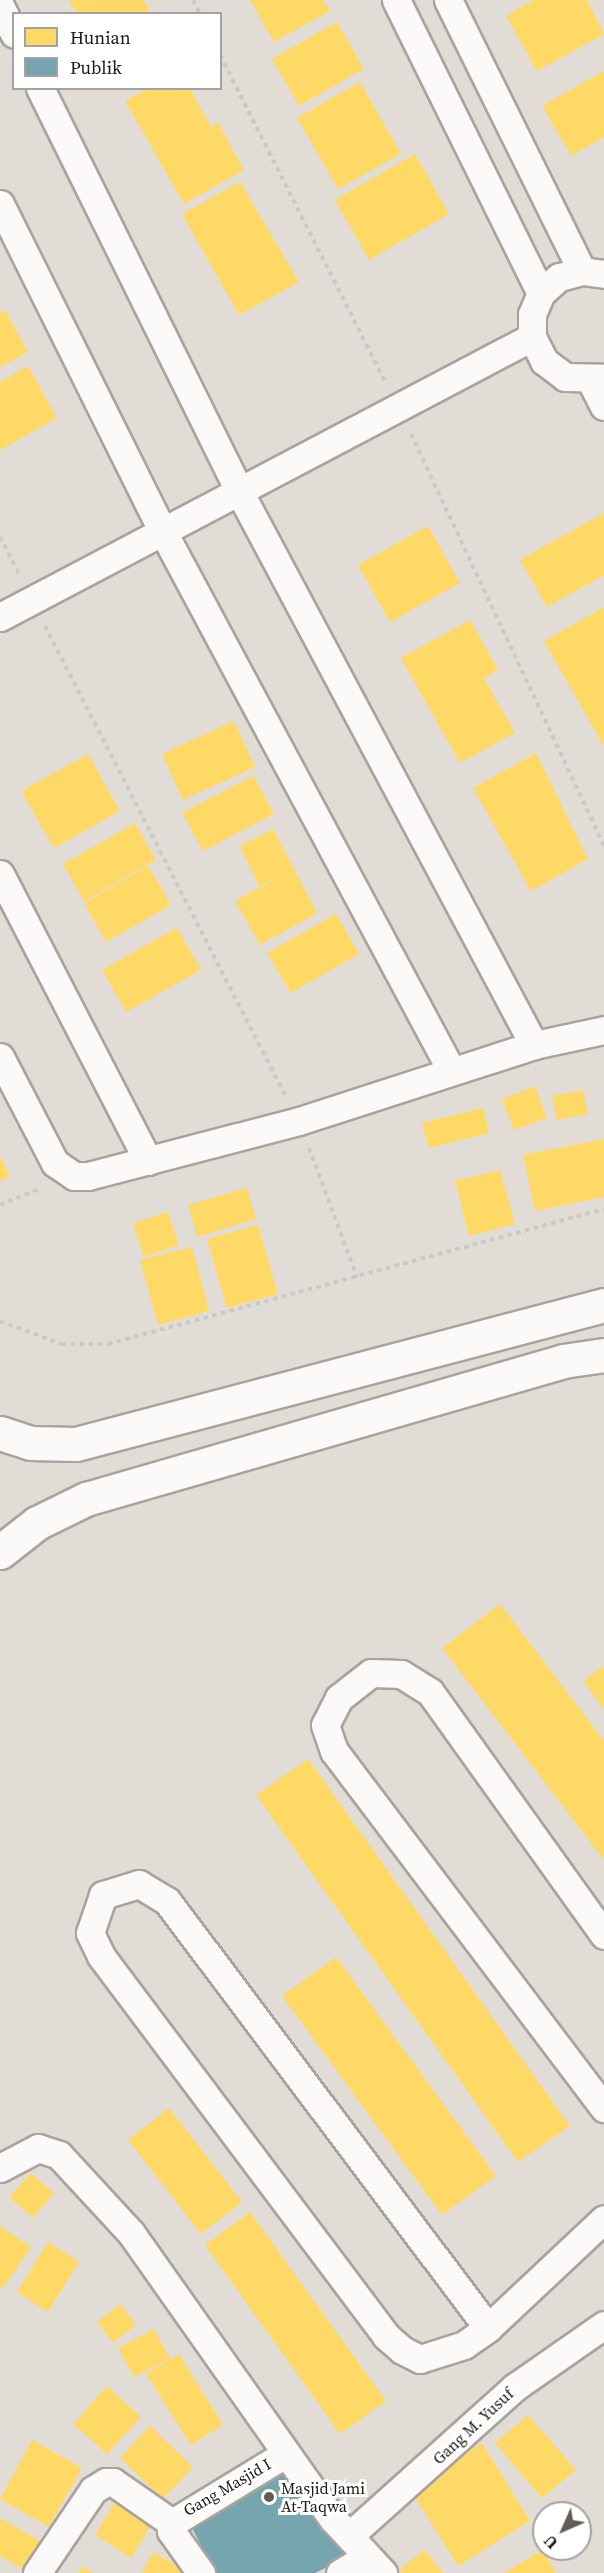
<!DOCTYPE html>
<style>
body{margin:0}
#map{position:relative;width:604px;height:2573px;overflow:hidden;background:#e2dcd6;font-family:"Source Serif 4",serif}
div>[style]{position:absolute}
.homes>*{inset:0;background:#ffd966}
.public>*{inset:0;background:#76a5af}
.path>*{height:4px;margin-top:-2px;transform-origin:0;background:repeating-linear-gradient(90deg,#cbc9c8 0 4.5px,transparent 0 9px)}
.roads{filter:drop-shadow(2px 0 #a8a39e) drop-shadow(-2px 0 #a8a39e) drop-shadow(0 2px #a8a39e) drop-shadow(0 -2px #a8a39e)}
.minor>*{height:27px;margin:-13.5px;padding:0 13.5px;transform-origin:13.5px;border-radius:13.5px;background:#fbfaf9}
.tertiary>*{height:33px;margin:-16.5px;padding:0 16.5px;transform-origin:16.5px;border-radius:16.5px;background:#fbfaf9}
.dots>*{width:16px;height:16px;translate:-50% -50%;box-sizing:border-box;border:3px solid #fff;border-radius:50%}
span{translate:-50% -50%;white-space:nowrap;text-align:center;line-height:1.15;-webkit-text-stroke:6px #fff;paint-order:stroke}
.street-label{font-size:16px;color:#1b1713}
.poi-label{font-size:16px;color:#1b1713}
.left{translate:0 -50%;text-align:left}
.legend{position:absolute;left:12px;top:12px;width:210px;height:78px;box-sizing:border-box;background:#fff;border:2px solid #a4a2a1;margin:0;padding:8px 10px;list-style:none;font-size:18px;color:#1b1713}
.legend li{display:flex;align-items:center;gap:12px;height:30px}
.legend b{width:30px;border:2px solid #a4a2a1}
.north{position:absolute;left:532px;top:2501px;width:60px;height:60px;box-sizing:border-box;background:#fff;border:2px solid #a4a2a1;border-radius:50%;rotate:225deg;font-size:16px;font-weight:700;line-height:24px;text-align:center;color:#1b1713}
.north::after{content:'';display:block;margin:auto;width:21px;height:27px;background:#615c57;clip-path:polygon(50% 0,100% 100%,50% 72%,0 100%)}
</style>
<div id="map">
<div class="homes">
<div style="clip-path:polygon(69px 0,144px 0,151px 14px,77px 14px)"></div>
<div style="clip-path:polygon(250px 0,323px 0,330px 11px,274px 42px)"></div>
<div style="clip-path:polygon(534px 0,587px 0,604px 34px,537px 71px,506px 16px)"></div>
<div style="clip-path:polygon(337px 22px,364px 69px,299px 106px,272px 59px)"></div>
<div style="clip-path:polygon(604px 71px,604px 137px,571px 156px,542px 106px)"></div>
<div style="clip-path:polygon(360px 82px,401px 154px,338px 189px,297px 118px)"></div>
<div style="clip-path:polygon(148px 88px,190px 88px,211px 127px,218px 123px,244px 170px,184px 204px,125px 101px)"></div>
<div style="clip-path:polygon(415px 154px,449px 214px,369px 260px,335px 200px)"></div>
<div style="clip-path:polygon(240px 182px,299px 282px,239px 315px,182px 214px)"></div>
<div style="clip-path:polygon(5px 310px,28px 352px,0 367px,0 313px)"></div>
<div style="clip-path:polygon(28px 366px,57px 418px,0 450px,0 382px)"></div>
<div style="clip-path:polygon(604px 513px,604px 575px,547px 607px,520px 560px)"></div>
<div style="clip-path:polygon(428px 526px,460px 583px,390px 622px,358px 565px)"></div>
<div style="clip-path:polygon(604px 607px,604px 747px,544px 641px)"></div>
<div style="clip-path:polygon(470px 620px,498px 670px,484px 678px,515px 733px,460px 763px,401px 658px)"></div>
<div style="clip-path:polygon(234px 721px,255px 767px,183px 800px,162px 754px)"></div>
<div style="clip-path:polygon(536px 753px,588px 859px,531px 891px,473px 788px)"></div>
<div style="clip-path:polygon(88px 754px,120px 811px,54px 848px,21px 791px)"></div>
<div style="clip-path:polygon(253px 776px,274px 814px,203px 851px,182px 813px)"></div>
<div style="clip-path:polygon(135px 823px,156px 860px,84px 901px,63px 864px)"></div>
<div style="clip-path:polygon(273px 829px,317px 913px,260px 945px,235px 901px,284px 874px,259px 886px,240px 846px)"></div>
<div style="clip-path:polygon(148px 866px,171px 905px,106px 942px,84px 903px)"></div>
<div style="clip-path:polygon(336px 914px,359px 954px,291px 993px,267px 953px)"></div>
<div style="clip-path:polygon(177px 928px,201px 970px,126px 1012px,102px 970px)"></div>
<div style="clip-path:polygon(535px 1086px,547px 1118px,514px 1130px,502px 1099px)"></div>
<div style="clip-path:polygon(583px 1090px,588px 1114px,557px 1120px,552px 1096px)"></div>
<div style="clip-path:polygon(483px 1108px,489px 1133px,429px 1148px,422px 1123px)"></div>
<div style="clip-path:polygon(604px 1139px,604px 1197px,535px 1211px,523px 1155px)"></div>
<div style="clip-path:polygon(0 1157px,10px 1176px,0 1181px)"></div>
<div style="clip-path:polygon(500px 1170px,515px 1224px,469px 1236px,455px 1181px)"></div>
<div style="clip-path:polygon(247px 1188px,256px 1219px,197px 1237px,188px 1205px)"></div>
<div style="clip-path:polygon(168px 1212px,179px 1245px,144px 1257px,133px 1223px)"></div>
<div style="clip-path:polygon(258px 1225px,278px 1294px,227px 1308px,207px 1239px)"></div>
<div style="clip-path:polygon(192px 1247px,209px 1311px,158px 1325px,140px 1260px)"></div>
<div style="clip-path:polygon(500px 1604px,604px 1741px,604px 1860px,442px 1648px)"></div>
<div style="clip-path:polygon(604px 1666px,604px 1710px,583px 1681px)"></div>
<div style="clip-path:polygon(308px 1759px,570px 2126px,518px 2162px,256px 1795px)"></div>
<div style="clip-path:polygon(336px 1957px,496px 2176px,442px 2215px,282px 1996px)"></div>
<div style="clip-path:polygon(169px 2108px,242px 2202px,201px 2234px,128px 2140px)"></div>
<div style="clip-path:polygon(31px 2173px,54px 2193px,33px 2218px,9px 2197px)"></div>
<div style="clip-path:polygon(250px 2212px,386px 2401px,340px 2434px,205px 2245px)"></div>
<div style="clip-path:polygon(0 2226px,31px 2247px,3px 2288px,0 2286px)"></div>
<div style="clip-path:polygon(48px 2242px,79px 2262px,48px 2312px,17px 2292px)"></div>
<div style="clip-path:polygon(120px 2304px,136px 2325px,113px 2343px,97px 2322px)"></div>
<div style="clip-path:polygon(154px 2329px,170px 2359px,134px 2377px,118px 2348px)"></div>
<div style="clip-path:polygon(179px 2354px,223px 2425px,191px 2445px,146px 2374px)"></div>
<div style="clip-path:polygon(107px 2386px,141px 2417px,107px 2454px,73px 2424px)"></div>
<div style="clip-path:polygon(528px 2415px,576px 2470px,542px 2498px,495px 2443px)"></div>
<div style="clip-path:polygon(150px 2426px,193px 2467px,163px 2499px,120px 2458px)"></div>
<div style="clip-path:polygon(32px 2440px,82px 2468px,49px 2527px,0 2499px)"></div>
<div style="clip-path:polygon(482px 2443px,530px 2521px,458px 2566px,409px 2488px)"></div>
<div style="clip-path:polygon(121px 2493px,157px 2516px,131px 2558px,95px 2535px)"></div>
<div style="clip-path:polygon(0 2518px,45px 2544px,28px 2572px,0 2556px)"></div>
<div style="clip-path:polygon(424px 2550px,444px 2573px,402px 2573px,399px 2570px)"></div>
<div style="clip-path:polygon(543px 2550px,556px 2573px,503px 2573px)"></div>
<div style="clip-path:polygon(153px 2552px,191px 2573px,142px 2573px)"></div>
<div style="clip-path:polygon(83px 2566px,93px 2573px,78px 2573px)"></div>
</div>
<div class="public">
<div style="clip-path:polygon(280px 2470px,350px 2556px,315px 2573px,215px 2573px,190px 2524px)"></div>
</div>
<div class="path">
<div style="left:193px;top:0;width:16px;rotate:63deg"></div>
<div style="left:220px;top:55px;width:365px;rotate:63.2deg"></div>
<div style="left:411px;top:434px;width:455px;rotate:64.9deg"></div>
<div style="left:0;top:537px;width:42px;rotate:62.8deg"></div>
<div style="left:45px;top:626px;width:527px;rotate:62.9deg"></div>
<div style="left:309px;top:1148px;width:138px;rotate:69.6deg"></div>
<div style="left:0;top:1205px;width:42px;rotate:-22.3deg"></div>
<div style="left:0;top:1321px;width:66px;rotate:20.4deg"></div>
<div style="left:62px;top:1344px;width:46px"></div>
<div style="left:108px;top:1344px;width:514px;rotate:-15.23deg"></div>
</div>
<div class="roads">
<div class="minor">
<div style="left:396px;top:0;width:327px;rotate:63.7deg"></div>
<div style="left:448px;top:0;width:302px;rotate:63.7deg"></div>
<div style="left:0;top:6px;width:31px;rotate:63deg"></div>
<div style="left:40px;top:88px;width:449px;rotate:63.7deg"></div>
<div style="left:239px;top:491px;width:628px;rotate:61.97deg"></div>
<div style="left:0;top:204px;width:364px;rotate:63.6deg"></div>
<div style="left:162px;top:530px;width:612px;rotate:61.84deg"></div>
<div style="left:604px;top:274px;width:22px;rotate:-172deg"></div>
<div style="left:582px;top:271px;width:24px;rotate:165deg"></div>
<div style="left:559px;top:277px;width:24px;rotate:138deg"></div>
<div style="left:541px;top:293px;width:23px;rotate:113deg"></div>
<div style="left:532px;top:314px;width:23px;rotate:90deg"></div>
<div style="left:532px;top:337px;width:27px;rotate:63deg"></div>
<div style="left:544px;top:361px;width:26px;rotate:37deg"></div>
<div style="left:565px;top:377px;width:39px;rotate:1deg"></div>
<div style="left:591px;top:381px;width:28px;rotate:63deg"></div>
<div style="left:0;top:617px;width:601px;rotate:-27.76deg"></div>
<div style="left:0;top:874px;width:323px;rotate:62.7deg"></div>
<div style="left:0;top:1057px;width:119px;rotate:62.6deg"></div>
<div style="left:55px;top:1163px;width:23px;rotate:34deg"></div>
<div style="left:74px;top:1176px;width:14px"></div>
<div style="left:88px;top:1176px;width:218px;rotate:-14.6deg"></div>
<div style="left:299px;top:1121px;width:247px;rotate:-17.9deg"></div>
<div style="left:534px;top:1045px;width:72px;rotate:-12.1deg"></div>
<div style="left:604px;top:1935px;width:299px;rotate:-125.6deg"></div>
<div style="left:430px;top:1692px;width:34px;rotate:-148deg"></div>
<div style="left:401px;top:1674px;width:30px;rotate:-178deg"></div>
<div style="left:371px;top:1673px;width:41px;rotate:142deg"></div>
<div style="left:339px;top:1698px;width:30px;rotate:117deg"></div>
<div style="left:325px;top:1725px;width:28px;rotate:71deg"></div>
<div style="left:334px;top:1751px;width:448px;rotate:52.9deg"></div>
<div style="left:0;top:2168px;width:43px;rotate:-27.8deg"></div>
<div style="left:38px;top:2148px;width:22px;rotate:18deg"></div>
<div style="left:59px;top:2155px;width:106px;rotate:47.3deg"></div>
<div style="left:131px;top:2233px;width:350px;rotate:54.8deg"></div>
<div style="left:333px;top:2519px;width:74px;rotate:47.2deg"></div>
<div style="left:488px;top:2328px;width:534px;rotate:-126.93deg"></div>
<div style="left:167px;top:1901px;width:33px;rotate:-149deg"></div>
<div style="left:139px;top:1884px;width:38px;rotate:163deg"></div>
<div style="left:103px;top:1895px;width:40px;rotate:108.9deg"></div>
<div style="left:90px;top:1933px;width:25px;rotate:64deg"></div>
<div style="left:101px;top:1956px;width:475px;rotate:53.1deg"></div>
<div style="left:386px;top:2336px;width:21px;rotate:41deg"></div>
<div style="left:402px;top:2350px;width:20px;rotate:27deg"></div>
<div style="left:420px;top:2359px;width:46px;rotate:-17.7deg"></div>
<div style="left:464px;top:2345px;width:29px;rotate:-35deg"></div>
<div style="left:488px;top:2328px;width:159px;rotate:-43.2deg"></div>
<div style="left:172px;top:2523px;width:132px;rotate:-31.4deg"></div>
<div style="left:172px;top:2523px;width:8px;rotate:97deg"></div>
<div style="left:171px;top:2531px;width:52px;rotate:54.5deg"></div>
<div style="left:349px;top:2536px;width:223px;rotate:-41.9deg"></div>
<div style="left:515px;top:2387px;width:108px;rotate:-34.9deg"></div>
<div style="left:37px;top:2573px;width:100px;rotate:-56deg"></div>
<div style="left:93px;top:2490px;width:15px;rotate:-32deg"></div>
<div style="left:106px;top:2482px;width:7px"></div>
<div style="left:113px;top:2482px;width:72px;rotate:34.8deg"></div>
<div style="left:340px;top:2573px;width:31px;rotate:-31deg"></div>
</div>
<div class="tertiary">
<div style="left:0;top:1433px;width:32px;rotate:18deg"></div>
<div style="left:30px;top:1443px;width:46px;rotate:1.2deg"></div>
<div style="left:76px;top:1444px;width:546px;rotate:-14.75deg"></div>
<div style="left:0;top:1552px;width:47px;rotate:-38.1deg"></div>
<div style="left:37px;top:1523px;width:55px;rotate:-26.1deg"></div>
<div style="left:86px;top:1499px;width:497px;rotate:-16.1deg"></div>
<div style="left:563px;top:1361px;width:41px;rotate:-8.3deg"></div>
</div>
</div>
<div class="dots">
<div style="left:269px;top:2497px;background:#615c57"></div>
</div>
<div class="street-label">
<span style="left:473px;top:2426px;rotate:-43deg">Gang M. Yusuf</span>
<span style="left:227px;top:2487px;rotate:-30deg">Gang Masjid I</span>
</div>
<div class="poi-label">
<span class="left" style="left:281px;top:2497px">Masjid Jami<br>At-Taqwa</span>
</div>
<ul class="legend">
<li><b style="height:16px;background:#ffd966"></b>Hunian</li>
<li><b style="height:16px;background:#76a5af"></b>Publik</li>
</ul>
<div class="north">U</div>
</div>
